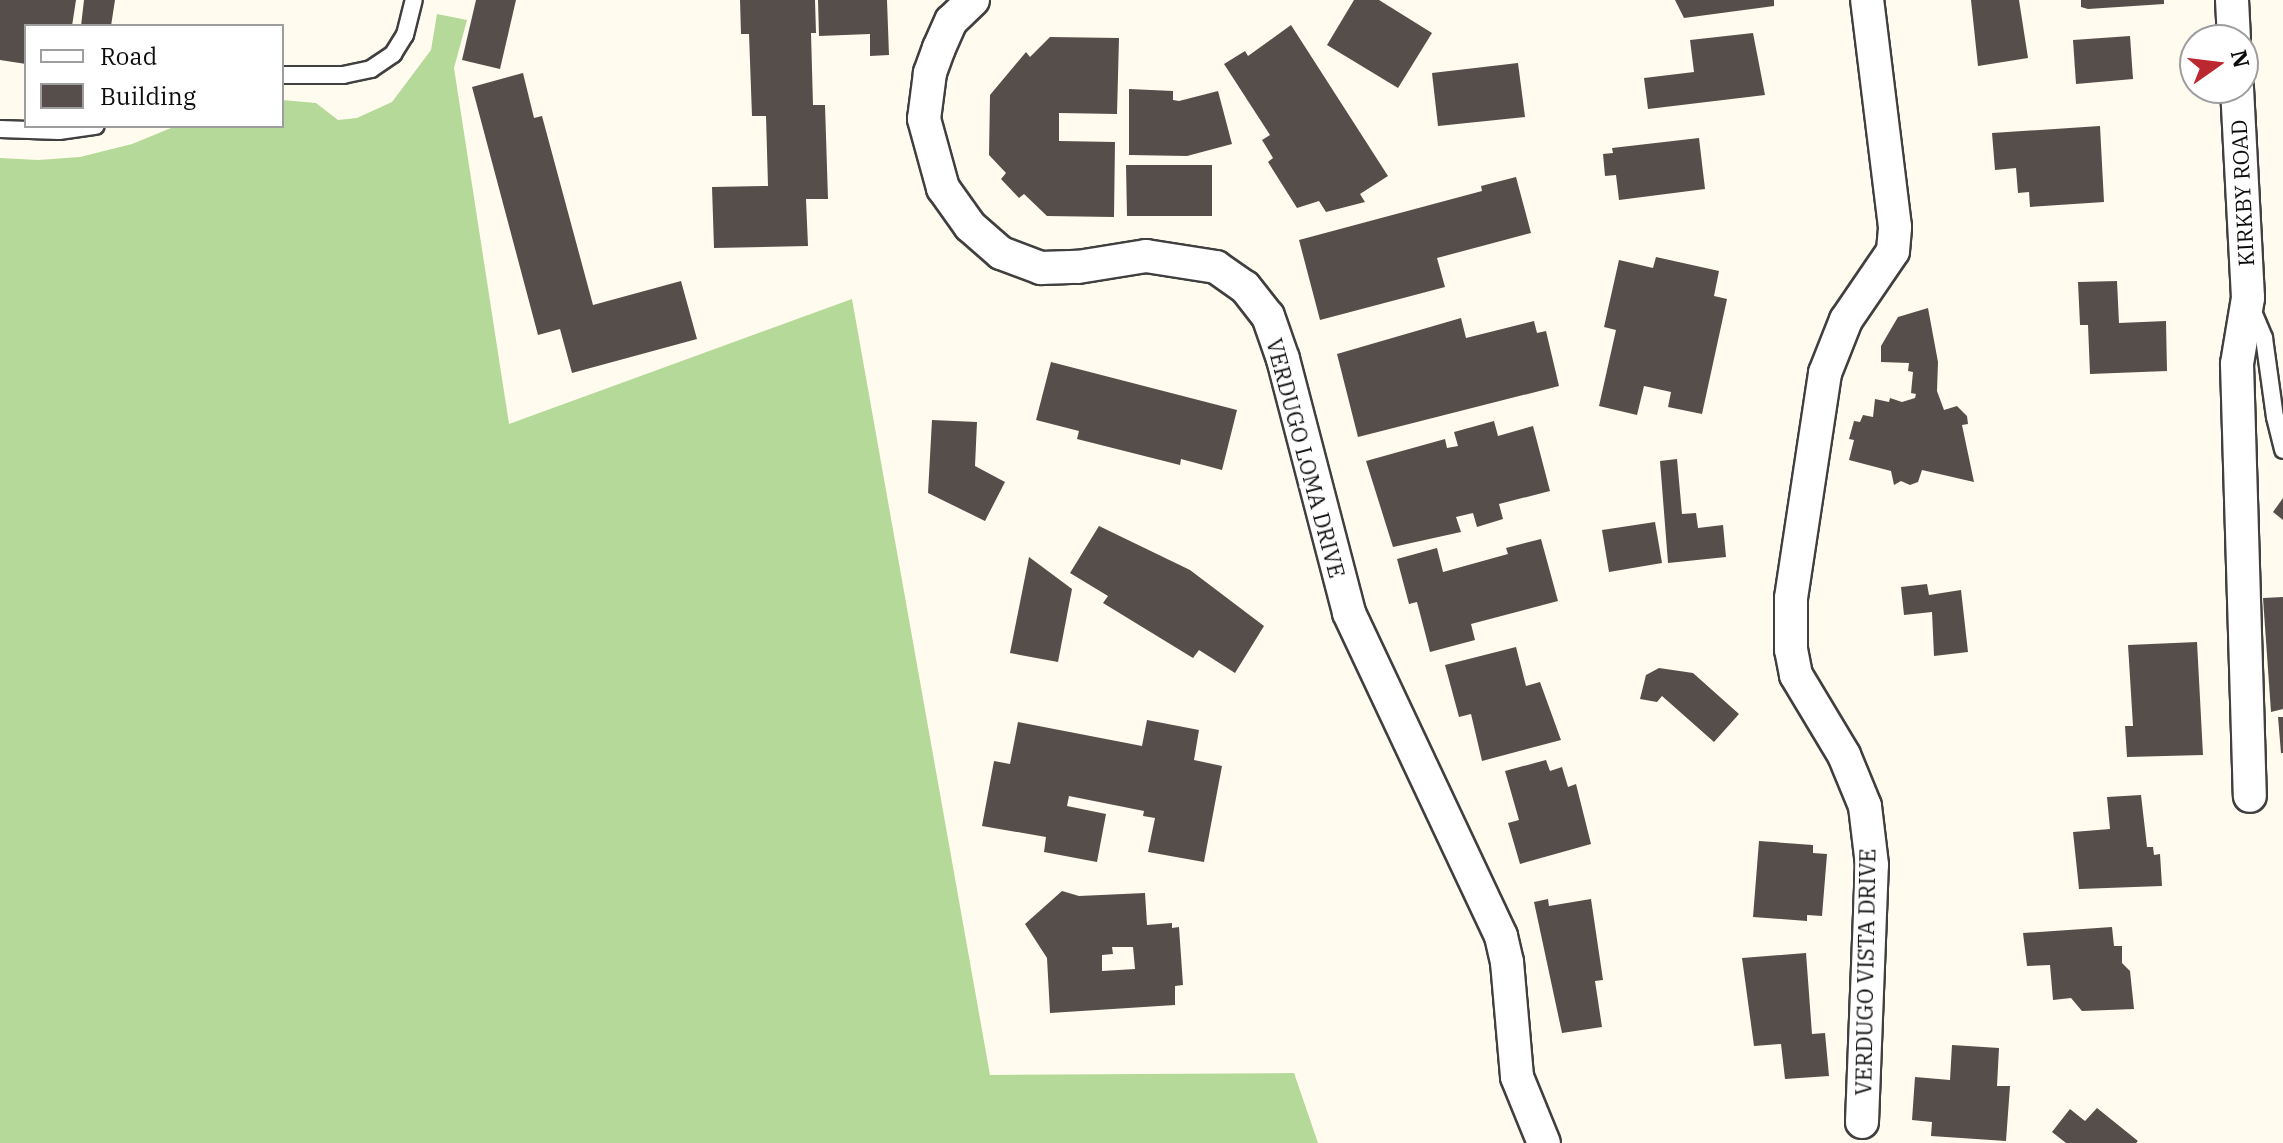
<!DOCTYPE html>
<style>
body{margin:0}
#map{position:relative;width:2283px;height:1143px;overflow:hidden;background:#fffbee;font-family:"IBM Plex Serif",serif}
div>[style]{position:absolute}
.forest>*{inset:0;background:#b5d998}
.building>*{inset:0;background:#564e4a}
.roads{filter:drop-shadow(2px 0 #404040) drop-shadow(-2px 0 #404040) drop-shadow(0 2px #404040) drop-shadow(0 -2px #404040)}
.lane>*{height:16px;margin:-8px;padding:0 8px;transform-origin:8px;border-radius:8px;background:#fff}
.street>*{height:32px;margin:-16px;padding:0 16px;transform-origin:16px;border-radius:16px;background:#fff}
span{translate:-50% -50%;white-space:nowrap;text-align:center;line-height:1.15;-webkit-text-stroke:8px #fff;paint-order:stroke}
.street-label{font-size:22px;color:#0d0d0d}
.legend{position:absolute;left:24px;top:24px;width:260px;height:104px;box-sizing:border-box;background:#fff;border:2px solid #9e9e9e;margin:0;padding:10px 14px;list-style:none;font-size:24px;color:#0d0d0d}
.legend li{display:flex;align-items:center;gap:16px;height:40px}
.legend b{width:40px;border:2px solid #9e9e9e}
.north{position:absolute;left:2179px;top:24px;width:80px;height:80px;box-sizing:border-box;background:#fff;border:2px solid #9e9e9e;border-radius:50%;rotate:76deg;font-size:22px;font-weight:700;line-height:32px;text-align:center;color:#0d0d0d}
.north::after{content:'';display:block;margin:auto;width:28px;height:36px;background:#bb282f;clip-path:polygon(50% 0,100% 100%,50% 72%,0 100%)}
</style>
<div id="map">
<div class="forest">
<div style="clip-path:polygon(437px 14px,467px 20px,454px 68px,509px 424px,852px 299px,990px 1075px,1294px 1073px,1318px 1143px,0 1143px,0 158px,38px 160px,80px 157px,132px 144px,176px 126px,282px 126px,282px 100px,316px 103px,338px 120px,357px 118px,392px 102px,431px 50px)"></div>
</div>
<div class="building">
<div style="clip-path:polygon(0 0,76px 0,72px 26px,26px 26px,26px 64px,0 60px)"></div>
<div style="clip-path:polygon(84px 0,115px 0,111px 26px,81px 26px)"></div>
<div style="clip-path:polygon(476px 0,516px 0,500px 69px,462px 60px)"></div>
<div style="clip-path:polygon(740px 0,815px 0,816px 33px,811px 33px,813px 105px,825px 105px,828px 199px,806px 199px,808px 246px,714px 248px,712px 187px,768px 186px,766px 116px,752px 116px,749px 34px,741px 34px)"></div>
<div style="clip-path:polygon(818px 0,887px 0,889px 55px,870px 56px,870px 34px,819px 36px)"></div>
<div style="clip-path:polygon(1354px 0,1379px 0,1432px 33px,1398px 88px,1327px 45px)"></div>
<div style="clip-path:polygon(1675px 0,1774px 0,1774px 6px,1684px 18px)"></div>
<div style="clip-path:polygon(1971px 0,2019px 0,2028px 58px,1978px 66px)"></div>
<div style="clip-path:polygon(2081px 0,2164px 0,2164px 4px,2088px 9px,2081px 7px)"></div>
<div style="clip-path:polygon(1291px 25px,1388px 176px,1360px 194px,1365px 202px,1326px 212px,1319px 201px,1297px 208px,1268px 162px,1273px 158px,1262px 140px,1270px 135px,1224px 64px,1245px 51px,1248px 56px)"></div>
<div style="clip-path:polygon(1753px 33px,1765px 95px,1648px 109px,1644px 78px,1694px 72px,1690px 40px)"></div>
<div style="clip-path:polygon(2130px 36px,2133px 79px,2076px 84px,2073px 40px)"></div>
<div style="clip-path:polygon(1050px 37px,1119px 38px,1117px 114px,1059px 113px,1059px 141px,1115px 142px,1114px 217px,1047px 216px,1024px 194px,1019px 198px,1001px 179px,1006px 173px,989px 155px,990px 95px,1026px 52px,1030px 57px)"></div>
<div style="clip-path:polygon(1518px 63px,1525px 117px,1438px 126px,1432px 73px)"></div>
<div style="clip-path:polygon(523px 73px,534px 118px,542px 116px,593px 305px,681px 281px,697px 339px,572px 373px,560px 329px,538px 335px,472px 87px)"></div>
<div style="clip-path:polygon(1129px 89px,1173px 91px,1173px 100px,1179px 101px,1218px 91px,1232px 144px,1187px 156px,1129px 155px)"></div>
<div style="clip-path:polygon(2100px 126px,2104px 202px,2030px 207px,2029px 192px,2018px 193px,2016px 168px,1995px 170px,1992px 133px)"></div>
<div style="clip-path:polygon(1699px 138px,1705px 189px,1619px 200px,1616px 175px,1605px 176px,1603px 154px,1613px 153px,1612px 148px)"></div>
<div style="clip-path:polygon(1126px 165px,1212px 165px,1212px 216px,1127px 216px)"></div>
<div style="clip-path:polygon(1516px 177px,1531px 233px,1437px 258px,1445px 287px,1320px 320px,1299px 240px,1482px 191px,1481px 186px)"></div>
<div style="clip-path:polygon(1656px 257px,1719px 271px,1714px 296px,1727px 299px,1702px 414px,1668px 407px,1671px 392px,1644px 386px,1637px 415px,1599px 406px,1616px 330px,1604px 327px,1619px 260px,1653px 268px)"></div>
<div style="clip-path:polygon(2117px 281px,2119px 323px,2166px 321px,2167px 371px,2090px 374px,2088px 325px,2080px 325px,2078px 282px)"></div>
<div style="clip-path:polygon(1928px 308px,1938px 362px,1937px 391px,1944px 410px,1957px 406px,1967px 416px,1968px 424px,1962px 425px,1974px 482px,1922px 470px,1918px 482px,1910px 485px,1901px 481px,1894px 485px,1891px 471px,1849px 460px,1854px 440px,1849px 439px,1854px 421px,1860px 422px,1863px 415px,1873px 417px,1875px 399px,1889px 402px,1890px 398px,1902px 402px,1915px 398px,1916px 394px,1911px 393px,1913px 372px,1908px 371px,1909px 363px,1881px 362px,1881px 346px,1898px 317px)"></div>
<div style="clip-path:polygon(1461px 318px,1466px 338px,1534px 321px,1537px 333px,1546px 331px,1559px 386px,1358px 437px,1337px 354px)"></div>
<div style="clip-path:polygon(1051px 362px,1237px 410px,1222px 470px,1181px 459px,1180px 465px,1077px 439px,1079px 431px,1036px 420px)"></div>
<div style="clip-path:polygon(932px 420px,977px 422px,975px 466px,1005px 482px,985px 521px,928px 493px)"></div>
<div style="clip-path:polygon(1494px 421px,1498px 436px,1533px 426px,1550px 491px,1499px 504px,1503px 519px,1477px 527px,1473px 513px,1456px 517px,1461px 532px,1393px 547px,1366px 461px,1445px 439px,1447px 448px,1458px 446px,1454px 432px)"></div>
<div style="clip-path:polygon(1677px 459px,1682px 514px,1696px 513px,1698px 528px,1723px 525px,1726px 557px,1668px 563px,1660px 461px)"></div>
<div style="clip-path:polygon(2283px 498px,2283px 520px,2273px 512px)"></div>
<div style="clip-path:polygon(1655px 522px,1662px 563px,1609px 572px,1602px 530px)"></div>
<div style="clip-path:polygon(1099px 526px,1190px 570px,1264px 626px,1235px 673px,1199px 650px,1193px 658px,1103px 603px,1108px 596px,1070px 573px)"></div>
<div style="clip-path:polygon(1541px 539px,1558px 601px,1471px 624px,1475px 640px,1430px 652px,1417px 602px,1409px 604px,1397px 559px,1437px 548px,1443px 572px,1508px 554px,1506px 548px)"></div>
<div style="clip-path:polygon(1029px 557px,1072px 589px,1058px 662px,1010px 653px)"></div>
<div style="clip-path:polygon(1927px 584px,1929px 595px,1961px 590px,1968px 652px,1934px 656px,1932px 612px,1904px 615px,1901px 587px)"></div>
<div style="clip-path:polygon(2283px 597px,2283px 709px,2271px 712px,2263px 598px)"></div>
<div style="clip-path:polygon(2197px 642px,2203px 755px,2127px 757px,2125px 726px,2133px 726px,2128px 645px)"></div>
<div style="clip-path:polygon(1516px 647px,1526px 686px,1540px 682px,1561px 740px,1482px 761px,1471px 714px,1459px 717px,1445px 665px)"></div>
<div style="clip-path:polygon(1659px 668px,1693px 673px,1739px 714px,1714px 742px,1662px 696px,1657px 702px,1640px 699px,1646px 675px)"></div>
<div style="clip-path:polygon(2278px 717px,2283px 717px,2283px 753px,2281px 753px)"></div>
<div style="clip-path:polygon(1147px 720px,1199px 730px,1194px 760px,1222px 766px,1204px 862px,1148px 852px,1155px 818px,1143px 816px,1144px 811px,1069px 796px,1067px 806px,1106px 814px,1097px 862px,1044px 852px,1046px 837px,982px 826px,994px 761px,1010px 764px,1018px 722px,1142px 746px)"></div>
<div style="clip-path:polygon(1546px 760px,1550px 771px,1562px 767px,1568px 787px,1576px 784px,1591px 844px,1520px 864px,1508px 823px,1519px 820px,1505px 771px)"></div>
<div style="clip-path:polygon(2141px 795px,2147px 847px,2153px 847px,2154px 855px,2160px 854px,2162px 886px,2079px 889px,2073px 832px,2110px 829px,2107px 797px)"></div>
<div style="clip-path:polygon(1759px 841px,1813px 845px,1813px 853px,1827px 854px,1822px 916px,1807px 915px,1807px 921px,1753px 917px)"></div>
<div style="clip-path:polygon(evenodd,1062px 891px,1079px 896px,1145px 893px,1147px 925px,1172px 923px,1172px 928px,1179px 927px,1183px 985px,1175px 986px,1175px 1005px,1050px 1013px,1047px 958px,1025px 924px,1062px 891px,1112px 947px,1133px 947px,1135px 969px,1102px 971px,1102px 955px,1113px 954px,1112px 947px)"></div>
<div style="clip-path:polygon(1548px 899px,1549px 906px,1591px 899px,1603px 980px,1595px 981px,1602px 1027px,1562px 1033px,1534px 902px)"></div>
<div style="clip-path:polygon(2112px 927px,2114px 946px,2122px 946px,2122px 963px,2130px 971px,2134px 1009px,2082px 1011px,2071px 998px,2053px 1000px,2050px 965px,2027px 966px,2023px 933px)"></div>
<div style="clip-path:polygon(1806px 953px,1812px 1034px,1825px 1033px,1829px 1076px,1785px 1079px,1781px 1044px,1754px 1046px,1742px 958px)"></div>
<div style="clip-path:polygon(1952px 1045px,1999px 1048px,1997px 1086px,2010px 1086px,2006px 1141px,1931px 1136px,1932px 1122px,1912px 1120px,1915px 1077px,1950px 1080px)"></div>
<div style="clip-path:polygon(2097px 1108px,2138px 1141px,2136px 1143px,2066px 1143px,2052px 1132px,2070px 1109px,2085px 1121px)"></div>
</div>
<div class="roads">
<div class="lane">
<div style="left:282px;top:75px;width:61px"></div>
<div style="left:343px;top:75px;width:29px;rotate:-12deg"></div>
<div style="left:371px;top:69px;width:27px;rotate:-34deg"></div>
<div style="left:393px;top:54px;width:22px;rotate:-58deg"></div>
<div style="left:405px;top:35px;width:36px;rotate:-76deg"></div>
<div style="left:0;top:129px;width:59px;rotate:1.9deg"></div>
<div style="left:59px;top:131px;width:37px;rotate:-8deg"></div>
<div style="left:2251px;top:307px;width:34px;rotate:67deg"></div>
<div style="left:2264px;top:338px;width:80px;rotate:82.1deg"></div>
<div style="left:2275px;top:417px;width:34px;rotate:76deg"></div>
</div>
<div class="street">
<div style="left:973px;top:0;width:30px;rotate:136deg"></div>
<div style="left:951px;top:21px;width:30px;rotate:114deg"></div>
<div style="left:939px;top:48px;width:27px;rotate:110deg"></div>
<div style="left:930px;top:73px;width:46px;rotate:97.4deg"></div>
<div style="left:924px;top:119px;width:72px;rotate:74.6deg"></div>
<div style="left:943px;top:188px;width:47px;rotate:54.6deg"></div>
<div style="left:970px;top:226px;width:41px;rotate:41.1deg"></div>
<div style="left:1001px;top:253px;width:43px;rotate:20.6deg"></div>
<div style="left:1041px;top:268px;width:37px;rotate:-2deg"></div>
<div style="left:1078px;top:267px;width:69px;rotate:-9.2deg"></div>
<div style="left:1146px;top:256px;width:71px;rotate:8.9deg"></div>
<div style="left:1216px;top:267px;width:35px;rotate:35deg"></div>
<div style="left:1245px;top:287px;width:37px;rotate:52deg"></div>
<div style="left:1268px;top:316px;width:46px;rotate:70.8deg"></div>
<div style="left:1283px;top:359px;width:262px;rotate:75.4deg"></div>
<div style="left:1349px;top:613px;width:357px;rotate:64.8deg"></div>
<div style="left:1501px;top:936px;width:27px;rotate:77deg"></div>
<div style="left:1507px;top:962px;width:115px;rotate:85deg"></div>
<div style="left:1517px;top:1077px;width:71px;rotate:67.8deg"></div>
<div style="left:2232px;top:0;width:40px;rotate:87.1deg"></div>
<div style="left:2237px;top:88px;width:210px;rotate:87deg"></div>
<div style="left:2248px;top:298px;width:67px;rotate:99.5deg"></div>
<div style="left:2237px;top:364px;width:432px;rotate:88.3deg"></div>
<div style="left:1862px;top:1122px;width:257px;rotate:-87.8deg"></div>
<div style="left:1872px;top:865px;width:59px;rotate:-96.8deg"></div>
<div style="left:1865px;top:806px;width:55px;rotate:-112.4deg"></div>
<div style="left:1844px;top:755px;width:93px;rotate:-121deg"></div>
<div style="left:1796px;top:675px;width:25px;rotate:-101deg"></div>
<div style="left:1791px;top:650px;width:52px;rotate:-90deg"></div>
<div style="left:1791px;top:598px;width:228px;rotate:-81.4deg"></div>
<div style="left:1825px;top:373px;width:57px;rotate:-68.4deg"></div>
<div style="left:1846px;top:320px;width:83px;rotate:-55.7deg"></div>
<div style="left:1893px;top:251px;width:24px;rotate:-85deg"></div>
<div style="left:1895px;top:227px;width:229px;rotate:-97deg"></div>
</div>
</div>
<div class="street-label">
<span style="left:2242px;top:193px;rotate:-93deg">KIRKBY ROAD</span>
<span style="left:1306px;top:458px;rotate:75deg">VERDUGO LOMA DRIVE</span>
<span style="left:1865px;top:972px;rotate:-89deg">VERDUGO VISTA DRIVE</span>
</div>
<ul class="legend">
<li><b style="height:10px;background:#fff"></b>Road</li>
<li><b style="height:22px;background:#564e4a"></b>Building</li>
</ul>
<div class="north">N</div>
</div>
